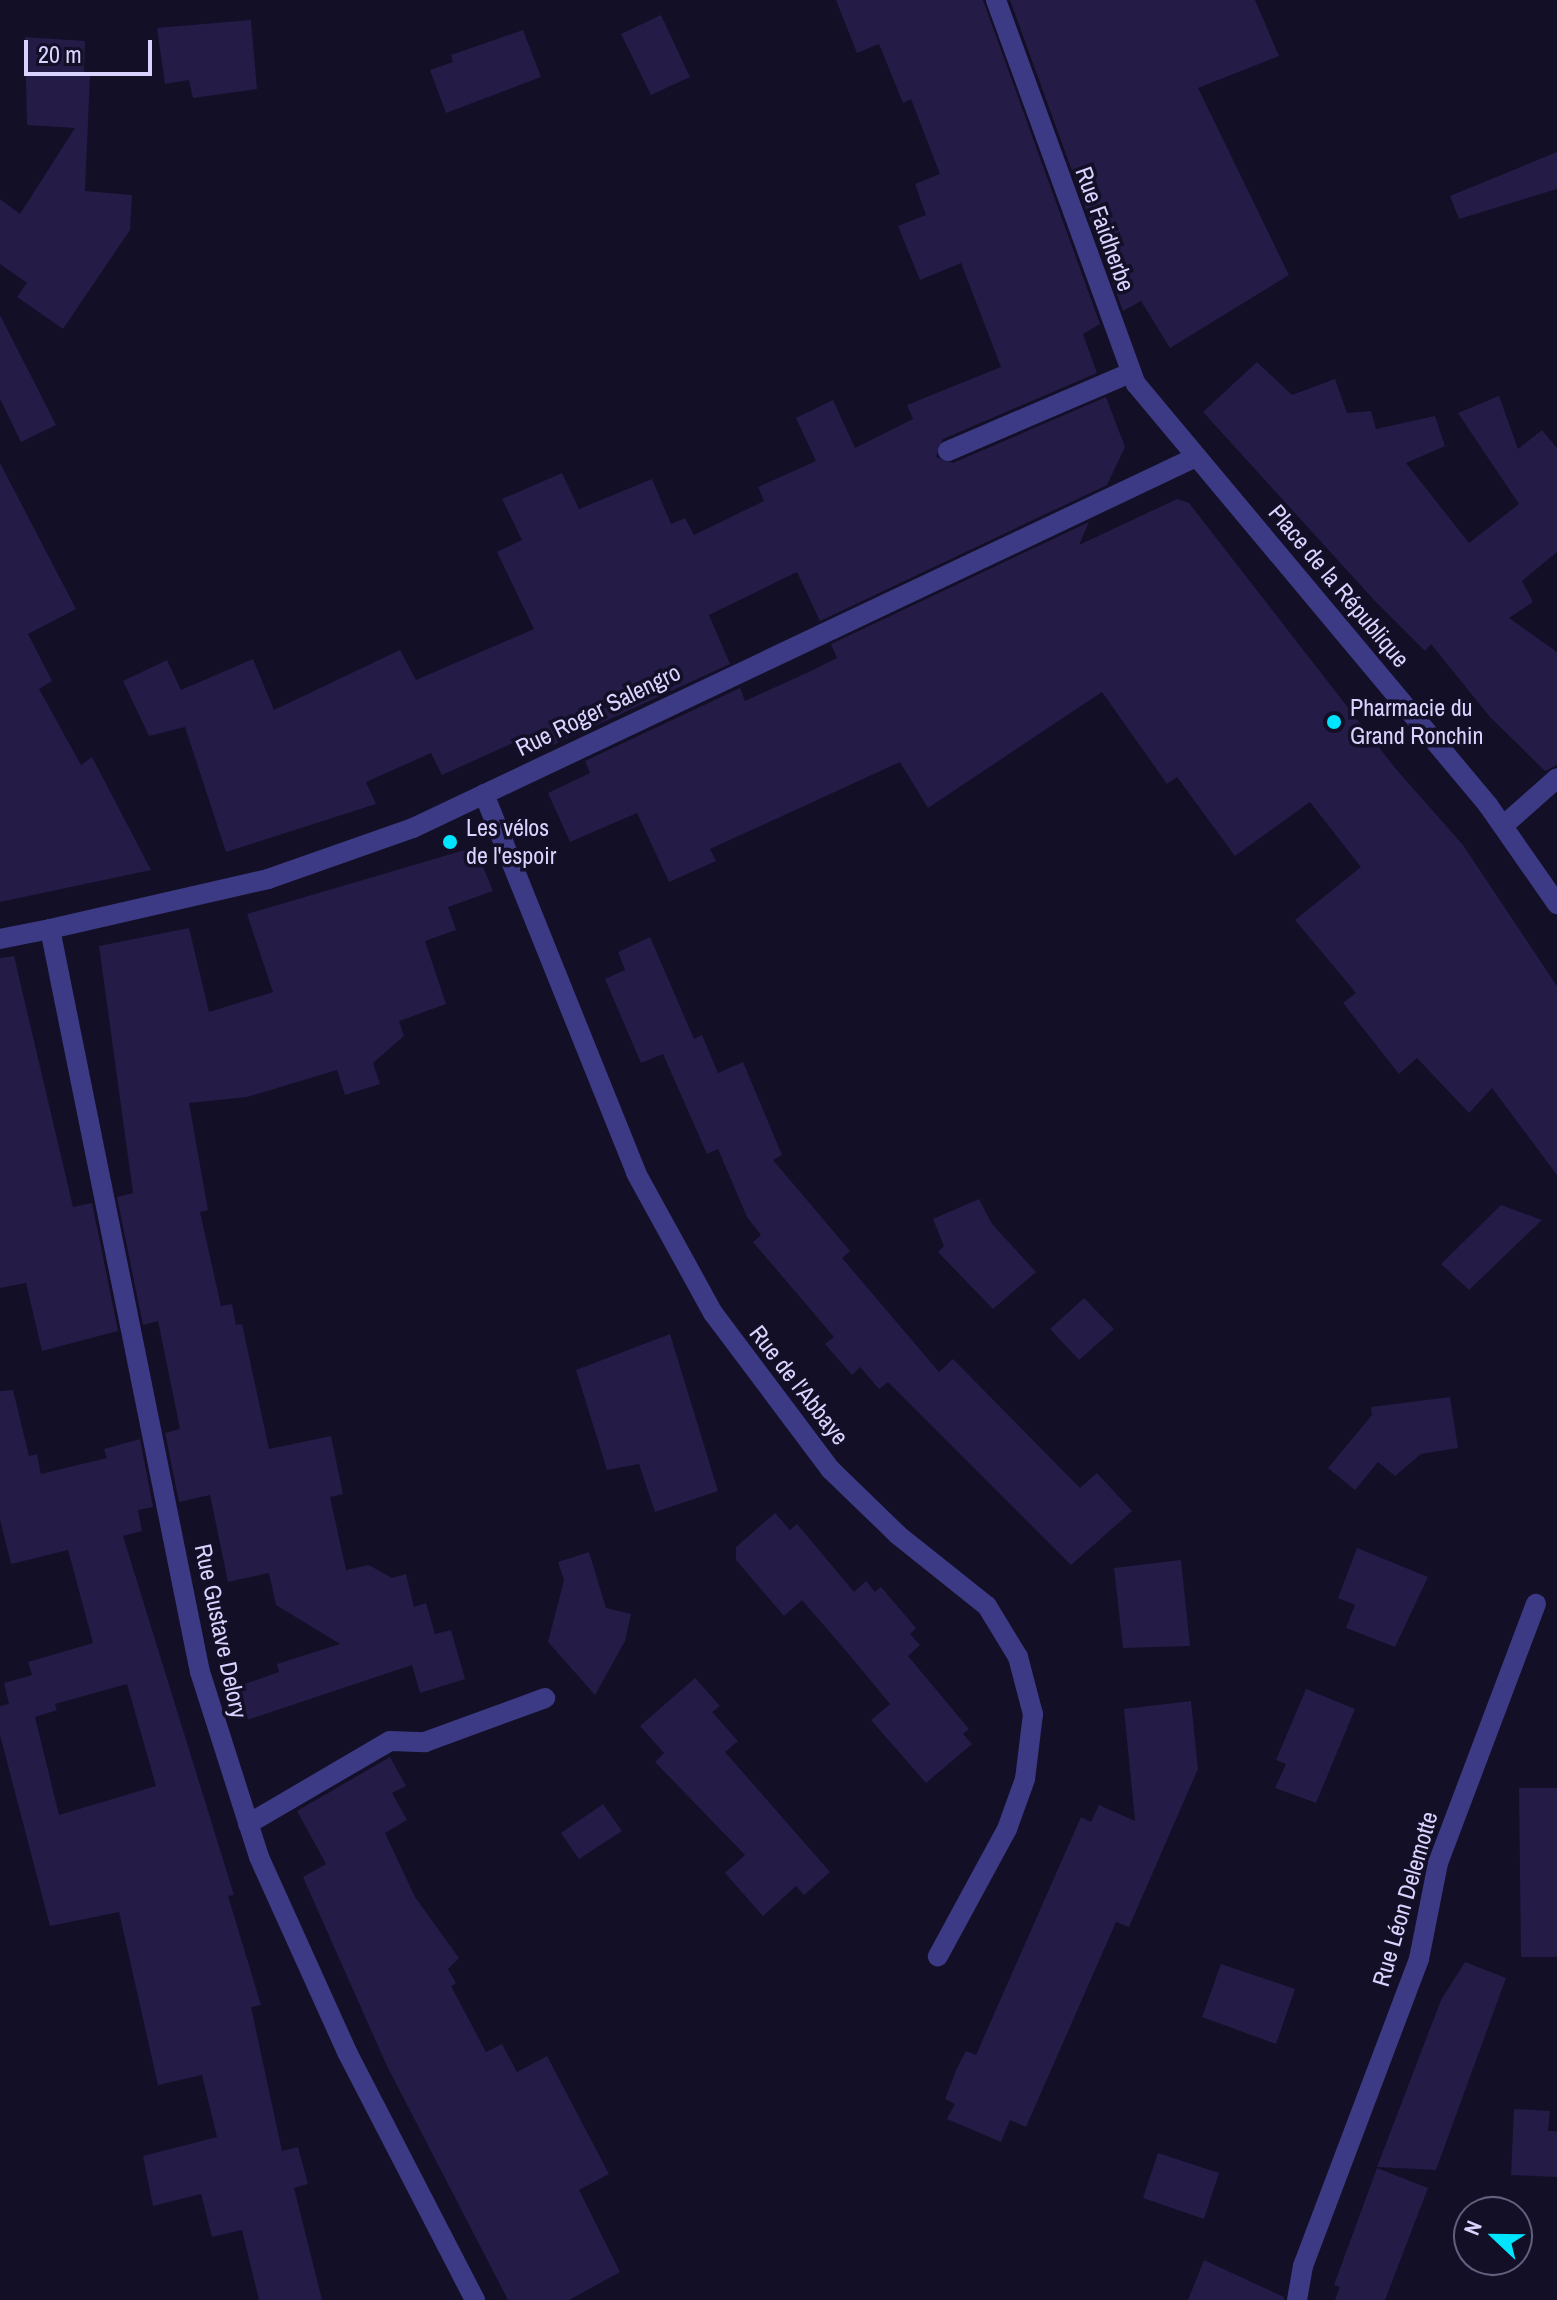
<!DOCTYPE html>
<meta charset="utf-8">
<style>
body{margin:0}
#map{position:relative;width:1557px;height:2300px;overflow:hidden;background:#130f26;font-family:"Archivo Narrow",sans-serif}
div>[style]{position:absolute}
.building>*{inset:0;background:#241b47}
.service>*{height:20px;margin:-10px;padding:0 10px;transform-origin:10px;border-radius:10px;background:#3d3a85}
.minor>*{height:20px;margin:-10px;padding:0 10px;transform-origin:10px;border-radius:10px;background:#3d3a85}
.tertiary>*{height:20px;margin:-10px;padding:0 10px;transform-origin:10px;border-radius:10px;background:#3d3a85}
.dots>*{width:22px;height:22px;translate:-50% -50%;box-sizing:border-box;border:4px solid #130f26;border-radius:50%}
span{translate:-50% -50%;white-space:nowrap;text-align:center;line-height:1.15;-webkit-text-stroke:7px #130f26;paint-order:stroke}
.street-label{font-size:24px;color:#d9d4ff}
.poi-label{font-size:24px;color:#d9d4ff}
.left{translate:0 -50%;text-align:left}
.north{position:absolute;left:1453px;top:2196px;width:80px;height:80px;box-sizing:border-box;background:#130f26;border:2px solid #625e7d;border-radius:50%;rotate:292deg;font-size:22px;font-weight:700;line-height:32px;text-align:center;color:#d9d4ff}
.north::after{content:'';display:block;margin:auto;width:28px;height:36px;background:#00e5ff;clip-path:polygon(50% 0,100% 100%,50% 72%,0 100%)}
.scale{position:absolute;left:24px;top:40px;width:128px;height:36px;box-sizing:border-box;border:4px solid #d9d4ff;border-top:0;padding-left:10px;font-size:24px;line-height:28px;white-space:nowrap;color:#d9d4ff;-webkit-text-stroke:6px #130f26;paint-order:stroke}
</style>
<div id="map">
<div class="building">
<div style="clip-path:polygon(836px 0,983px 0,1100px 324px,1083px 334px,1097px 373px,943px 439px,936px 457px,953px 463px,1106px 397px,1125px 447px,1107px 485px,820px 621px,797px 572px,709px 615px,730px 664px,531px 755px,524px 738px,442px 775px,431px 753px,366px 782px,376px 804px,226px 852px,185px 727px,149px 736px,123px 681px,167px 660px,181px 690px,253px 659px,274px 710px,400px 650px,416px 680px,534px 629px,497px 552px,522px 540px,502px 499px,562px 473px,579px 509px,652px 479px,671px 524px,685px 518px,694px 535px,764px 501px,758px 487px,816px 461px,796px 418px,833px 400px,855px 448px,913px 419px,907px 405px,1001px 367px,961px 263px,920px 280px,898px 226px,926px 215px,915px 184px,940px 174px,911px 99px,903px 103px,879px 44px,857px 53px)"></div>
<div style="clip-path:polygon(1010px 0,1255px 0,1279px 56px,1198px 88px,1289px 275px,1170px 348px,1141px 301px,1123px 311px)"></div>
<div style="clip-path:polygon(661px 15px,690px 77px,651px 95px,621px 34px)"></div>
<div style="clip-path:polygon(251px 20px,257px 89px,193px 98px,189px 80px,165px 84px,157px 28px)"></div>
<div style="clip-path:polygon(523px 30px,541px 77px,446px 113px,430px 70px,453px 62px,451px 55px)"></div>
<div style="clip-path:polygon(25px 37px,85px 41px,84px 74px,90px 75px,85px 191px,132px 195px,130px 230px,63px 329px,17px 297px,27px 283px,0 264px,0 199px,20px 214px,75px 128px,27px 125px)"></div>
<div style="clip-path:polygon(1557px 152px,1557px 189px,1459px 219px,1450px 196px)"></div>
<div style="clip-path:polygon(0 315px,56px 425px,21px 442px,0 399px)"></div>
<div style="clip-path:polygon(1257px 362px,1292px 395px,1335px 379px,1347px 413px,1371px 411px,1376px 429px,1435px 416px,1445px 446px,1406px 463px,1469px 543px,1519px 504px,1458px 413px,1499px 396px,1518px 449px,1542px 430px,1557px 448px,1557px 552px,1522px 581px,1533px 602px,1509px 618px,1557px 652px,1557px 765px,1545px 771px,1490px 717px,1431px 644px,1425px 651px,1374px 600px,1203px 412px)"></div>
<div style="clip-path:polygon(0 463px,76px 609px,28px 634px,52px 681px,39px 689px,81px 765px,92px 757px,151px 870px,0 902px)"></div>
<div style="clip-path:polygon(1177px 499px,1189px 503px,1395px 768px,1463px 845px,1557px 986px,1557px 1175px,1492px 1088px,1469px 1113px,1417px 1058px,1399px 1074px,1343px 1003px,1356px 993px,1295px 920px,1361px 867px,1310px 802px,1235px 856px,1177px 777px,1167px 784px,1102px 692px,928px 808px,900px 762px,710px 849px,716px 861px,669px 882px,637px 813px,570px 842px,548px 793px,590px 773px,585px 761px,740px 688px,745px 701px,813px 670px,837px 658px,831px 644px,1089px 522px,1079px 545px)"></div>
<div style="clip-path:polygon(475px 847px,493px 891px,448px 907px,456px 930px,425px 941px,446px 1004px,399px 1021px,404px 1036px,373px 1063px,380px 1084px,345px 1095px,337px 1070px,247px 1097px,189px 1103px,208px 1210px,200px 1212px,221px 1306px,232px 1304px,236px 1325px,242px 1324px,269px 1449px,331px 1436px,343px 1494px,330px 1497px,346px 1570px,369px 1565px,392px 1578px,406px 1574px,414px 1607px,426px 1603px,435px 1634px,451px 1630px,465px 1679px,420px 1693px,412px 1665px,247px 1720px,236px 1687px,279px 1672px,277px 1664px,340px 1644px,276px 1605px,269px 1573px,228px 1582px,210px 1495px,179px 1502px,165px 1433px,180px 1429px,173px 1394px,158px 1321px,143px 1325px,117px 1197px,133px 1193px,99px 946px,189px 928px,209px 1012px,273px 992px,247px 914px)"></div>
<div style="clip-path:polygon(650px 937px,694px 1039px,702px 1035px,718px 1073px,743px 1062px,782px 1155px,773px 1160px,850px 1251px,842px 1258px,939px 1372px,953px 1359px,1080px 1488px,1097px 1473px,1132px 1511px,1071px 1565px,888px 1382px,879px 1389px,860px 1367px,852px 1375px,825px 1344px,834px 1337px,753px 1242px,761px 1235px,747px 1217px,718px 1149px,707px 1154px,663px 1054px,641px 1063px,605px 979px,625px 970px,618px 952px)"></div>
<div style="clip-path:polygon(14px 956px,73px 1207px,92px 1203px,118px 1331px,42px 1351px,26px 1283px,0 1288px,0 958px)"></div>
<div style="clip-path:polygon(979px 1199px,992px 1224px,1036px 1272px,993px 1309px,938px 1252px,944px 1246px,933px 1219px)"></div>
<div style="clip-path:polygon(1501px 1205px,1542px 1220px,1469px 1290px,1441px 1264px)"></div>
<div style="clip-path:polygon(1084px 1298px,1114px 1329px,1079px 1360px,1050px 1329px)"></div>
<div style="clip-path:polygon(670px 1334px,718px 1491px,655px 1512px,639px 1464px,607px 1470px,576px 1370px)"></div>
<div style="clip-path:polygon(evenodd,13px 1390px,29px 1456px,37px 1454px,41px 1474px,107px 1458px,104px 1449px,140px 1439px,153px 1507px,138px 1510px,142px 1531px,123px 1536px,234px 1895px,228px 1896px,261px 2005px,251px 2007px,282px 2151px,298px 2147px,308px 2184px,294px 2188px,322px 2300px,259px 2300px,242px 2230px,212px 2237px,201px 2194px,153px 2206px,143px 2156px,217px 2137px,202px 2075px,158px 2085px,119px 1912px,50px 1926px,0 1735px,0 1706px,9px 1704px,4px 1683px,32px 1675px,28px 1662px,93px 1643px,68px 1550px,11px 1564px,0 1520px,0 1391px,13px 1390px,127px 1684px,156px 1786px,59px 1815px,35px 1717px,57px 1710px,55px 1704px,127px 1684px)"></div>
<div style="clip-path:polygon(1450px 1397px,1458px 1448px,1421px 1454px,1395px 1476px,1378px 1462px,1355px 1490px,1328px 1468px,1372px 1415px,1371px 1407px)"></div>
<div style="clip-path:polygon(775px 1513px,790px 1530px,797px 1524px,854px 1592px,866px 1581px,875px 1592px,881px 1587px,916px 1628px,910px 1634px,920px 1645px,908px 1656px,969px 1729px,963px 1734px,972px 1744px,926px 1783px,871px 1720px,890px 1704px,847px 1652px,802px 1600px,784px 1616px,736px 1560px,736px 1547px)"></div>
<div style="clip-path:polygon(1357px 1548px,1428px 1577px,1395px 1647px,1346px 1628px,1355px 1605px,1338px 1598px)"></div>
<div style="clip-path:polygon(589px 1552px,606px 1608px,631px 1614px,625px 1641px,595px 1695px,548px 1642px,564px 1580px,558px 1562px)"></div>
<div style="clip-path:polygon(1181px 1560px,1190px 1646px,1123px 1648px,1114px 1568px)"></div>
<div style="clip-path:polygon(695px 1678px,720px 1706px,712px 1712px,738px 1741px,725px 1752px,830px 1872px,804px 1895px,796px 1886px,763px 1916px,725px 1873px,745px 1855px,655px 1762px,664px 1753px,640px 1726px)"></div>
<div style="clip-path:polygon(1306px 1689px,1355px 1709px,1316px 1803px,1275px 1788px,1286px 1764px,1276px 1760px)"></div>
<div style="clip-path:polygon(1191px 1701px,1198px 1769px,1129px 1927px,1116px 1922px,1026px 2127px,1010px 2120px,1001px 2142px,947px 2119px,955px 2104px,945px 2099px,957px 2068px,966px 2051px,976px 2055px,1081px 1817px,1091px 1822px,1099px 1805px,1135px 1821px,1124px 1709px)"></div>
<div style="clip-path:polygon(390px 1757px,406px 1786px,392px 1793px,407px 1820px,385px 1833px,415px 1897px,459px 1958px,448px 1969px,456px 1983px,451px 1986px,486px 2052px,502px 2044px,517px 2072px,547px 2056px,609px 2174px,579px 2190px,620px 2272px,569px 2300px,508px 2300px,387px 2066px,303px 1877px,326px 1864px,297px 1811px)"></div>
<div style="clip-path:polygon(1519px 1788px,1557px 1788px,1557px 1957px,1521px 1957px)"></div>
<div style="clip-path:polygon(603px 1804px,622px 1831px,579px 1859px,561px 1833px)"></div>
<div style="clip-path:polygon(1465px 1962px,1506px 1978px,1436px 2170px,1377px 2167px,1441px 2000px)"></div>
<div style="clip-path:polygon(1221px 1964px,1295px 1989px,1276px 2044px,1202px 2017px)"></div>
<div style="clip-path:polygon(1514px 2109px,1550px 2111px,1548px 2131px,1557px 2131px,1557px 2177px,1511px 2175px)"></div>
<div style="clip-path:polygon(1158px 2153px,1219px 2173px,1204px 2219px,1143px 2198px)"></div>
<div style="clip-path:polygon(1377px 2168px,1428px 2188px,1385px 2300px,1335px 2300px,1340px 2287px,1334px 2285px)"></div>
<div style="clip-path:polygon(1204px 2260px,1284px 2297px,1284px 2300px,1188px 2300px)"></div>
</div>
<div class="service">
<div style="left:948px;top:451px;width:198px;rotate:-23.2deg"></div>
<div style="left:248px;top:1824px;width:164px;rotate:-30.3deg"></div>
<div style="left:390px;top:1741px;width:35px;rotate:2deg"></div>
<div style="left:425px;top:1742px;width:128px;rotate:-20.1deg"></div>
</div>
<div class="minor">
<div style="left:996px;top:0;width:409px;rotate:70deg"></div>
<div style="left:1136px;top:384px;width:549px;rotate:50.1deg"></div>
<div style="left:1488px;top:805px;width:121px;rotate:55.1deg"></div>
<div style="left:484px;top:794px;width:408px;rotate:68.1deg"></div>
<div style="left:636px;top:1173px;width:160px;rotate:61.2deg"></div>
<div style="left:713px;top:1313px;width:195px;rotate:53.1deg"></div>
<div style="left:830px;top:1469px;width:95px;rotate:44.1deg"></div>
<div style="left:898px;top:1535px;width:114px;rotate:38.6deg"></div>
<div style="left:987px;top:1606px;width:60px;rotate:58.7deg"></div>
<div style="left:1018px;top:1657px;width:59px;rotate:75.3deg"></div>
<div style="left:1033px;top:1714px;width:65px;rotate:97deg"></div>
<div style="left:1025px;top:1779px;width:53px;rotate:109.8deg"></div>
<div style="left:1007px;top:1829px;width:145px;rotate:118.5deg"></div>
<div style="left:1503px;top:826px;width:72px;rotate:-41.6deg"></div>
<div style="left:50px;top:929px;width:224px;rotate:-12.9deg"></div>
<div style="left:268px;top:879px;width:154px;rotate:-19.4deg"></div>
<div style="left:413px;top:828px;width:864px;rotate:-25.35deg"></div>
<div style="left:1297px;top:2300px;width:35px;rotate:-80deg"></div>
<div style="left:1303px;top:2266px;width:328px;rotate:-69.3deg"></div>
<div style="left:1419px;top:1959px;width:98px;rotate:-78.8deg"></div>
<div style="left:1438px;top:1863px;width:277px;rotate:-69.3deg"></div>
</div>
<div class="tertiary">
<div style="left:0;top:939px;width:51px;rotate:-11.3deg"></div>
<div style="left:50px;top:929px;width:758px;rotate:78.59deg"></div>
<div style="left:200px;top:1672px;width:194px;rotate:72.3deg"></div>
<div style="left:259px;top:1857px;width:216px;rotate:65.7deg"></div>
<div style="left:348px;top:2054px;width:277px;rotate:62.7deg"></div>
</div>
<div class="dots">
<div style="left:1334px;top:722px;background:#00e5ff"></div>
<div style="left:450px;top:842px;background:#00e5ff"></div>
</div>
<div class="street-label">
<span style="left:1105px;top:229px;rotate:70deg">Rue Faidherbe</span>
<span style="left:1339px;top:586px;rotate:50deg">Place de la République</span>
<span style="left:598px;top:710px;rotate:-26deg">Rue Roger Salengro</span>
<span style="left:799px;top:1385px;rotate:52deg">Rue de l'Abbaye</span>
<span style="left:221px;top:1631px;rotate:78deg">Rue Gustave Delory</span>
<span style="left:1405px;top:1899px;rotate:-74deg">Rue Léon Delemotte</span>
</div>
<div class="poi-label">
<span class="left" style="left:1350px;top:722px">Pharmacie du<br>Grand Ronchin</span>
<span class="left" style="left:466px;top:842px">Les vélos<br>de l'espoir</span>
</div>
<div class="north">N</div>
<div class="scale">20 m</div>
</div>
